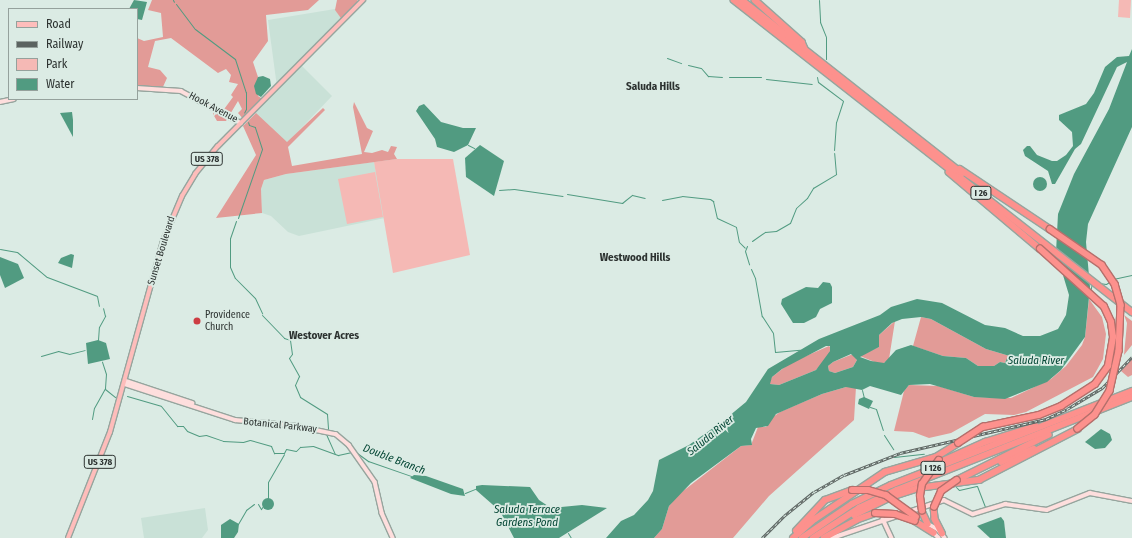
<!DOCTYPE html>
<style>
body{margin:0}
#map{position:relative;width:1132px;height:538px;overflow:hidden;background:#dbebe4;font-family:"Fira Sans Condensed",sans-serif}
div>[style]{position:absolute}
.built>*{inset:0;background:#c9e1d7}
.green>*{inset:0;background:#f5b9b5}
.forest>*{inset:0;background:#e29b97}
.water>*{inset:0;background:#519b81}
.round{border-radius:50%}
.stream>*{height:1px;margin:-0.5px;padding:0 0.5px;transform-origin:0.5px;border-radius:0.5px;background:#519b81}
.roads{filter:drop-shadow(1px 0 #96a59e) drop-shadow(-1px 0 #96a59e) drop-shadow(0 1px #96a59e) drop-shadow(0 -1px #96a59e)}
.secondary>*{height:3.5px;margin:-1.75px;padding:0 1.75px;transform-origin:1.75px;border-radius:1.75px;background:#fededd}
.primary>*{height:4px;margin:-2px;padding:0 2px;transform-origin:2px;border-radius:2px;background:#febdbb}
.highway>*{height:5.5px;margin:-2.75px;padding:0 2.75px;transform-origin:2.75px;border-radius:2.75px;background:#fd918d}
.rail>*{height:2.5px;margin-top:-1.25px;transform-origin:0;background:repeating-linear-gradient(90deg,#dbebe4 0 3px,#5b6360 0 6px);box-sizing:border-box;border-block:1px solid #5b6360}
.bridges{filter:drop-shadow(1px 0 #b4706c) drop-shadow(-1px 0 #b4706c) drop-shadow(0 1px #b4706c) drop-shadow(0 -1px #b4706c)}
.highway-bridge>*{height:5.5px;margin:-2.75px;padding:0 2.75px;transform-origin:2.75px;border-radius:2.75px;background:#fd918d}
.dots>*{width:11px;height:11px;translate:-50% -50%;box-sizing:border-box;border:2px solid #dbebe4;border-radius:50%}
span{translate:-50% -50%;white-space:nowrap;text-align:center;line-height:1.15;-webkit-text-stroke:3.5px #dbebe4;paint-order:stroke}
.shield-label span{padding:1px 3px;background:#dbebe4;border:1px solid;border-radius:3px;-webkit-text-stroke-width:0}
.shield-label{font-size:9px;color:#2c3230;font-weight:700}
.street-label{font-size:10px;color:#2c3230}
.poi-label{font-size:10px;color:#2c3230}
.left{translate:0 -50%;text-align:left}
.neighbourhood-label{font-size:11px;color:#2c3230;font-weight:700}
.water-label{font-size:11px;color:#034634;font-style:italic}
.legend{position:absolute;left:8px;top:8px;width:130px;height:92px;box-sizing:border-box;background:#dbebe4;border:1px solid #95a19c;margin:0;padding:5px 7px;list-style:none;font-size:12px;color:#2c3230}
.legend li{display:flex;align-items:center;gap:8px;height:20px}
.legend b{width:20px;border:1px solid #95a19c}
</style>
<div id="map">
<div class="built">
<div style="clip-path:polygon(335px 9px,343px 21px,300px 64px,332px 96px,287px 143px,253px 111px,277px 87px,268px 20px)"></div>
<div style="clip-path:polygon(374px 162px,385px 218px,299px 236px,288px 232px,271px 216px,262px 213px,261px 189px,264px 180px,286px 174px)"></div>
<div style="clip-path:polygon(205px 508px,208px 530px,202px 538px,144px 538px,141px 518px)"></div>
</div>
<div class="green">
<div style="clip-path:polygon(1119px 0,1131px 0,1130px 18px,1118px 17px)"></div>
<div style="clip-path:polygon(397px 159px,453px 159px,470px 255px,393px 273px,374px 162px)"></div>
<div style="clip-path:polygon(375px 172px,383px 217px,347px 224px,338px 179px)"></div>
</div>
<div class="forest">
<div style="clip-path:polygon(152px 0,319px 0,308px 10px,266px 15px,268px 41px,253px 62px,258px 77px,258px 96px,264px 100px,244px 120px,238px 113px,242px 109px,238px 101px,226px 121px,217px 121px,213px 114px,215px 108px,222px 112px,233px 97px,231px 95px,238px 84px,229px 82px,231px 75px,226px 69px,218px 73px,171px 38px,155px 41px,148px 67px,160px 70px,167px 78px,162px 89px,137px 88px,137px 38px,144px 41px,163px 37px,161px 13px,148px 10px)"></div>
<div style="clip-path:polygon(337px 0,357px 0,360px 3px,343px 21px,335px 10px)"></div>
<div style="clip-path:polygon(354px 102px,367px 128px,373px 131px,364px 152px,372px 153px,382px 150px,388px 152px,391px 146px,397px 147px,394px 154px,397px 159px,286px 174px,264px 180px,261px 189px,262px 213px,216px 218px,256px 155px,243px 126px,256px 113px,287px 142px,323px 108px,325px 110px,288px 147px,292px 166px,362px 154px,353px 107px)"></div>
<div style="clip-path:polygon(1089px 299px,1102px 317px,1106px 334px,1103px 359px,1093px 377px,1026px 412px,1014px 415px,985px 414px,951px 433px,929px 438px,913px 432px,894px 431px,904px 391px,909px 385px,938px 386px,974px 397px,1011px 398px,1051px 379px,1066px 366px,1082px 345px,1085px 337px)"></div>
<div style="clip-path:polygon(1124px 315px,1132px 321px,1132px 345px,1124px 355px,1127px 323px)"></div>
<div style="clip-path:polygon(921px 317px,931px 319px,986px 349px,1013px 357px,1006px 360px,1005px 363px,1000px 362px,994px 366px,978px 366px,966px 358px,943px 356px,913px 346px)"></div>
<div style="clip-path:polygon(895px 321px,889px 359px,884px 363px,877px 363px,860px 356px,879px 347px,879px 335px)"></div>
<div style="clip-path:polygon(829px 346px,831px 348px,828px 357px,816px 370px,779px 385px,769px 384px,772px 377px,790px 363px)"></div>
<div style="clip-path:polygon(853px 354px,857px 360px,853px 367px,835px 373px,829px 371px,828px 366px,833px 362px)"></div>
<div style="clip-path:polygon(1132px 359px,1132px 375px,1128px 377px,1121px 371px)"></div>
<div style="clip-path:polygon(846px 387px,856px 387px,854px 420px,769px 496px,733px 538px,654px 538px,662px 529px,669px 506px,678px 495px,741px 446px,751px 445px,758px 427px,766px 427px,773px 417px,780px 412px,822px 394px)"></div>
</div>
<div class="water">
<div style="clip-path:polygon(134px 0,147px 2px,142px 20px,137px 19px,137px 9px,129px 9px)"></div>
<div style="clip-path:polygon(evenodd,1132px 49px,1132px 127px,1088px 224px,1086px 242px,1090px 287px,1085px 337px,1061px 370px,1047px 382px,1005px 399px,974px 397px,930px 384px,909px 385px,901px 395px,870px 386px,862px 390px,846px 387px,822px 394px,776px 414px,768px 426px,756px 428px,751px 439px,752px 445px,741px 446px,691px 483px,669px 506px,662px 529px,654px 538px,606px 538px,621px 521px,634px 515px,648px 500px,653px 491px,659px 460px,689px 445px,723px 421px,746px 402px,768px 369px,819px 339px,880px 315px,891px 307px,917px 299px,942px 303px,985px 325px,1005px 328px,1023px 336px,1040px 336px,1058px 329px,1066px 315px,1069px 295px,1056px 252px,1058px 214px,1074px 174px,1109px 109px,1127px 62px,1117px 67px,1081px 144px,1075px 149px,1055px 184px,1052px 184px,1048px 171px,1025px 156px,1023px 150px,1027px 146px,1030px 146px,1037px 155px,1052px 161px,1057px 161px,1066px 155px,1073px 146px,1072px 132px,1059px 120px,1059px 115px,1086px 104px,1094px 93px,1105px 67px,1117px 57px,1129px 56px,1132px 49px,921px 317px,931px 319px,986px 349px,1013px 357px,1007px 358px,1005px 363px,1000px 362px,994px 366px,978px 366px,966px 358px,943px 356px,911px 345px,896px 350px,884px 363px,871px 361px,860px 357px,879px 347px,879px 335px,892px 323px,902px 319px,921px 317px,1132px 49px,826px 346px,830px 346px,830px 351px,816px 370px,779px 385px,770px 384px,772px 377px,782px 369px,826px 346px,1132px 49px,851px 354px,857px 360px,853px 367px,835px 373px,829px 371px,828px 366px,833px 362px,851px 354px)"></div>
<div style="clip-path:polygon(263px 76px,270px 79px,271px 86px,261px 97px,256px 94px,254px 86px,258px 77px)"></div>
<div style="clip-path:polygon(424px 104px,441px 122px,463px 128px,476px 128px,468px 145px,454px 152px,437px 147px,435px 139px,416px 111px,419px 106px)"></div>
<div style="clip-path:polygon(72px 112px,73px 120px,73px 137px,60px 113px)"></div>
<div style="clip-path:polygon(480px 145px,504px 161px,494px 196px,466px 177px,465px 158px)"></div>
<div class="round" style="left:1033px;top:177px;width:14px;height:14px"></div>
<div style="clip-path:polygon(71px 254px,74px 255px,72px 268px,58px 263px,61px 258px)"></div>
<div style="clip-path:polygon(0 257px,18px 264px,24px 278px,5px 288px,0 275px)"></div>
<div style="clip-path:polygon(823px 282px,830px 283px,832px 287px,832px 303px,820px 309px,816px 317px,804px 323px,793px 323px,781px 304px,782px 299px,806px 287px,818px 288px)"></div>
<div style="clip-path:polygon(98px 340px,106px 343px,110px 359px,88px 364px,86px 343px)"></div>
<div style="clip-path:polygon(864px 397px,873px 401px,869px 409px,858px 404px,859px 399px)"></div>
<div style="clip-path:polygon(1101px 429px,1110px 434px,1112px 440px,1105px 448px,1095px 449px,1085px 442px)"></div>
<div style="clip-path:polygon(414px 475px,426px 476px,463px 489px,465px 496px,451px 494px,410px 478px)"></div>
<div style="clip-path:polygon(482px 485px,530px 487px,539px 500px,551px 508px,582px 505px,607px 508px,559px 538px,514px 538px,500px 511px,476px 490px,476px 486px)"></div>
<div class="round" style="left:262px;top:498px;width:12px;height:12px"></div>
<div style="clip-path:polygon(1001px 517px,1004px 521px,1006px 538px,990px 538px,977px 526px)"></div>
<div style="clip-path:polygon(230px 519px,239px 524px,238px 532px,234px 538px,221px 538px,221px 525px)"></div>
</div>
<div class="stream">
<div style="left:173px;top:0;width:2px;rotate:63deg"></div>
<div style="left:819px;top:0;width:22px;rotate:87deg"></div>
<div style="left:820px;top:22px;width:16px;rotate:68deg"></div>
<div style="left:826px;top:37px;width:22px;rotate:90deg"></div>
<div style="left:176px;top:4px;width:31px;rotate:53deg"></div>
<div style="left:195px;top:29px;width:50px;rotate:36.9deg"></div>
<div style="left:235px;top:59px;width:35px;rotate:72deg"></div>
<div style="left:246px;top:92px;width:17px;rotate:90deg"></div>
<div style="left:246px;top:109px;width:4px;rotate:117deg"></div>
<div style="left:667px;top:58px;width:15px;rotate:20deg"></div>
<div style="left:688px;top:65px;width:13px;rotate:13deg"></div>
<div style="left:701px;top:68px;width:11px;rotate:49deg"></div>
<div style="left:708px;top:76px;width:14px;rotate:4deg"></div>
<div style="left:729px;top:77px;width:32px"></div>
<div style="left:817px;top:77px;width:5px;rotate:79deg"></div>
<div style="left:818px;top:82px;width:31px;rotate:37deg"></div>
<div style="left:843px;top:101px;width:22px;rotate:108deg"></div>
<div style="left:836px;top:122px;width:28px;rotate:94deg"></div>
<div style="left:766px;top:79px;width:46px;rotate:6.2deg"></div>
<div style="left:468px;top:145px;width:7px;rotate:27deg"></div>
<div style="left:499px;top:190px;width:15px;rotate:-4deg"></div>
<div style="left:514px;top:189px;width:49px;rotate:8.3deg"></div>
<div style="left:567px;top:194px;width:56px;rotate:9.3deg"></div>
<div style="left:622px;top:203px;width:13px;rotate:-39deg"></div>
<div style="left:632px;top:195px;width:13px;rotate:13deg"></div>
<div style="left:662px;top:200px;width:20px;rotate:-11deg"></div>
<div style="left:682px;top:196px;width:28px;rotate:6deg"></div>
<div style="left:710px;top:199px;width:4px;rotate:34deg"></div>
<div style="left:713px;top:201px;width:17px;rotate:77deg"></div>
<div style="left:717px;top:218px;width:21px;rotate:25deg"></div>
<div style="left:736px;top:227px;width:15px;rotate:79deg"></div>
<div style="left:739px;top:242px;width:8px;rotate:45deg"></div>
<div style="left:238px;top:218px;width:73px;rotate:-70.8deg"></div>
<div style="left:262px;top:149px;width:23px;rotate:-108deg"></div>
<div style="left:255px;top:127px;width:6px;rotate:-162deg"></div>
<div style="left:249px;top:125px;width:3px;rotate:-108deg"></div>
<div style="left:236px;top:221px;width:18px;rotate:109deg"></div>
<div style="left:230px;top:238px;width:29px;rotate:90deg"></div>
<div style="left:230px;top:267px;width:12px;rotate:66deg"></div>
<div style="left:235px;top:278px;width:28px;rotate:45deg"></div>
<div style="left:255px;top:298px;width:17px;rotate:65deg"></div>
<div style="left:752px;top:241px;width:16px;rotate:-35deg"></div>
<div style="left:765px;top:232px;width:11px;rotate:-5deg"></div>
<div style="left:776px;top:231px;width:16px;rotate:-30deg"></div>
<div style="left:790px;top:223px;width:16px;rotate:-68deg"></div>
<div style="left:796px;top:208px;width:15px;rotate:-42deg"></div>
<div style="left:807px;top:198px;width:12px;rotate:-59deg"></div>
<div style="left:813px;top:188px;width:27px;rotate:-31deg"></div>
<div style="left:836px;top:174px;width:21px;rotate:-95deg"></div>
<div style="left:747px;top:246px;width:5px;rotate:112deg"></div>
<div style="left:745px;top:251px;width:14px;rotate:73deg"></div>
<div style="left:0;top:249px;width:17px;rotate:10deg"></div>
<div style="left:17px;top:252px;width:39px;rotate:40deg"></div>
<div style="left:47px;top:277px;width:53px;rotate:20.8deg"></div>
<div style="left:97px;top:296px;width:10px;rotate:79deg"></div>
<div style="left:751px;top:269px;width:10px;rotate:66deg"></div>
<div style="left:755px;top:278px;width:39px;rotate:80deg"></div>
<div style="left:762px;top:316px;width:20px;rotate:57deg"></div>
<div style="left:773px;top:333px;width:19px;rotate:84deg"></div>
<div style="left:775px;top:352px;width:25px;rotate:-5deg"></div>
<div style="left:1113px;top:279px;width:19px;rotate:-12deg"></div>
<div style="left:1099px;top:283px;width:7px;rotate:8deg"></div>
<div style="left:1106px;top:284px;width:6px;rotate:-31deg"></div>
<div style="left:1090px;top:292px;width:9px;rotate:-77deg"></div>
<div style="left:262px;top:315px;width:32px;rotate:46deg"></div>
<div style="left:284px;top:338px;width:6px;rotate:18deg"></div>
<div style="left:290px;top:340px;width:14px;rotate:82deg"></div>
<div style="left:292px;top:354px;width:5px;rotate:127deg"></div>
<div style="left:289px;top:358px;width:21px;rotate:61deg"></div>
<div style="left:299px;top:376px;width:10px;rotate:114deg"></div>
<div style="left:295px;top:385px;width:13px;rotate:67deg"></div>
<div style="left:300px;top:397px;width:32px;rotate:32deg"></div>
<div style="left:327px;top:414px;width:15px;rotate:86deg"></div>
<div style="left:98px;top:340px;width:13px;rotate:-86deg"></div>
<div style="left:99px;top:327px;width:13px;rotate:-61deg"></div>
<div style="left:105px;top:316px;width:8px;rotate:-104deg"></div>
<div style="left:41px;top:356px;width:18px;rotate:-16deg"></div>
<div style="left:58px;top:351px;width:11px;rotate:15deg"></div>
<div style="left:69px;top:354px;width:16px;rotate:-14deg"></div>
<div style="left:105px;top:389px;width:13px;rotate:39deg"></div>
<div style="left:862px;top:390px;width:8px;rotate:76deg"></div>
<div style="left:127px;top:396px;width:35px;rotate:16deg"></div>
<div style="left:161px;top:406px;width:26px;rotate:51deg"></div>
<div style="left:177px;top:426px;width:6px"></div>
<div style="left:183px;top:426px;width:6px;rotate:51deg"></div>
<div style="left:187px;top:431px;width:13px;rotate:23deg"></div>
<div style="left:199px;top:436px;width:7px;rotate:-8deg"></div>
<div style="left:206px;top:435px;width:18px;rotate:19deg"></div>
<div style="left:223px;top:441px;width:20px;rotate:3deg"></div>
<div style="left:243px;top:442px;width:7px;rotate:-16deg"></div>
<div style="left:250px;top:440px;width:22px;rotate:16deg"></div>
<div style="left:271px;top:446px;width:8px;rotate:67deg"></div>
<div style="left:274px;top:453px;width:10px"></div>
<div style="left:284px;top:453px;width:4px;rotate:-63deg"></div>
<div style="left:870px;top:407px;width:6px;rotate:18deg"></div>
<div style="left:876px;top:409px;width:22px;rotate:72deg"></div>
<div style="left:92px;top:419px;width:11px;rotate:-80deg"></div>
<div style="left:94px;top:408px;width:23px;rotate:-61deg"></div>
<div style="left:105px;top:388px;width:14px;rotate:-86deg"></div>
<div style="left:106px;top:374px;width:13px;rotate:-108deg"></div>
<div style="left:326px;top:434px;width:22px;rotate:66deg"></div>
<div style="left:884px;top:435px;width:17px;rotate:57deg"></div>
<div style="left:286px;top:449px;width:10px;rotate:11deg"></div>
<div style="left:296px;top:451px;width:6px;rotate:-45deg"></div>
<div style="left:300px;top:447px;width:13px;rotate:-4deg"></div>
<div style="left:313px;top:446px;width:27px;rotate:20deg"></div>
<div style="left:338px;top:455px;width:14px;rotate:-12deg"></div>
<div style="left:357px;top:453px;width:14px;rotate:36deg"></div>
<div style="left:368px;top:461px;width:46px;rotate:19.2deg"></div>
<div style="left:894px;top:457px;width:30px;rotate:-6deg"></div>
<div style="left:956px;top:487px;width:4px;rotate:45deg"></div>
<div style="left:959px;top:490px;width:18px;rotate:-13deg"></div>
<div style="left:977px;top:486px;width:22px;rotate:69deg"></div>
<div style="left:465px;top:493px;width:11px;rotate:-22deg"></div>
<div style="left:268px;top:499px;width:17px;rotate:-90deg"></div>
<div style="left:268px;top:482px;width:32px;rotate:-60deg"></div>
<div style="left:258px;top:504px;width:6px;rotate:59deg"></div>
<div style="left:261px;top:509px;width:4px;rotate:-56deg"></div>
<div style="left:238px;top:524px;width:16px;rotate:-60deg"></div>
<div style="left:246px;top:510px;width:10px;rotate:-37deg"></div>
<div style="left:568px;top:533px;width:6px;rotate:59deg"></div>
</div>
<div class="roads">
<div class="secondary">
<div style="left:137px;top:88px;width:44px;rotate:3.9deg"></div>
<div style="left:181px;top:91px;width:68px;rotate:28.1deg"></div>
<div style="left:0;top:102px;width:14px;rotate:-12deg"></div>
<div style="left:126px;top:381px;width:70px;rotate:18.4deg"></div>
<div style="left:125px;top:384px;width:116px;rotate:18.1deg"></div>
<div style="left:235px;top:420px;width:62px;rotate:5.5deg"></div>
<div style="left:297px;top:426px;width:40px;rotate:12deg"></div>
<div style="left:336px;top:434px;width:17px;rotate:40deg"></div>
<div style="left:349px;top:445px;width:45px;rotate:54.9deg"></div>
<div style="left:375px;top:482px;width:32px;rotate:77deg"></div>
<div style="left:382px;top:513px;width:27px;rotate:66deg"></div>
<div style="left:883px;top:519px;width:21px;rotate:65deg"></div>
<div style="left:928px;top:524px;width:11px;rotate:27deg"></div>
<div style="left:938px;top:529px;width:11px;rotate:52deg"></div>
<div style="left:933px;top:532px;width:8px;rotate:45deg"></div>
<div style="left:832px;top:538px;width:118px;rotate:-18.7deg"></div>
<div style="left:944px;top:500px;width:32px;rotate:26deg"></div>
<div style="left:973px;top:514px;width:34px;rotate:-17deg"></div>
<div style="left:1005px;top:504px;width:42px;rotate:8.1deg"></div>
<div style="left:1047px;top:510px;width:46px;rotate:-21.6deg"></div>
<div style="left:1090px;top:493px;width:43px;rotate:10.8deg"></div>
</div>
<div class="primary">
<div style="left:68px;top:538px;width:114px;rotate:-68.4deg"></div>
<div style="left:110px;top:432px;width:198px;rotate:-74.5deg"></div>
<div style="left:163px;top:241px;width:49px;rotate:-67.1deg"></div>
<div style="left:182px;top:196px;width:26px;rotate:-59deg"></div>
<div style="left:195px;top:174px;width:36px;rotate:-51deg"></div>
<div style="left:218px;top:146px;width:206px;rotate:-45.2deg"></div>
</div>
<div class="highway">
<div style="left:734px;top:0;width:506px;rotate:38.09deg"></div>
<div style="left:742px;top:0;width:280px;rotate:38.2deg"></div>
<div style="left:755px;top:0;width:63px;rotate:41.8deg"></div>
<div style="left:802px;top:42px;width:8px;rotate:67deg"></div>
<div style="left:960px;top:169px;width:108px;rotate:33.7deg"></div>
<div style="left:949px;top:172px;width:119px;rotate:40.2deg"></div>
<div style="left:1001px;top:462px;width:35px;rotate:-22deg"></div>
<div style="left:936px;top:464px;width:54px;rotate:-24.2deg"></div>
<div style="left:985px;top:442px;width:53px;rotate:-17.4deg"></div>
<div style="left:957px;top:480px;width:102px;rotate:-26.3deg"></div>
<div style="left:934px;top:507px;width:12px;rotate:85deg"></div>
<div style="left:935px;top:519px;width:16px;rotate:63deg"></div>
<div style="left:922px;top:511px;width:14px;rotate:65deg"></div>
<div style="left:854px;top:515px;width:41px;rotate:-25.9deg"></div>
<div style="left:891px;top:497px;width:28px;rotate:-18deg"></div>
<div style="left:918px;top:488px;width:62px;rotate:-7.5deg"></div>
<div style="left:979px;top:480px;width:111px;rotate:-27.3deg"></div>
<div style="left:915px;top:521px;width:22px;rotate:32deg"></div>
<div style="left:796px;top:531px;width:42px;rotate:-46.9deg"></div>
<div style="left:825px;top:500px;width:29px;rotate:-20deg"></div>
<div style="left:793px;top:538px;width:29px;rotate:-41deg"></div>
<div style="left:815px;top:519px;width:84px;rotate:-33.9deg"></div>
<div style="left:885px;top:472px;width:53px;rotate:-16.4deg"></div>
<div style="left:936px;top:457px;width:26px;rotate:-32deg"></div>
<div style="left:802px;top:538px;width:60px;rotate:-34.2deg"></div>
<div style="left:852px;top:504px;width:43px;rotate:-26deg"></div>
<div style="left:891px;top:485px;width:259px;rotate:-21.3deg"></div>
<div style="left:813px;top:538px;width:55px;rotate:-33.1deg"></div>
<div style="left:859px;top:508px;width:42px;rotate:-25.3deg"></div>
<div style="left:897px;top:490px;width:253px;rotate:-21.6deg"></div>
<div style="left:824px;top:538px;width:37px;rotate:-29deg"></div>
<div style="left:856px;top:520px;width:20px;rotate:-20deg"></div>
</div>
</div>
<div class="rail">
<div style="left:762px;top:538px;width:31px;rotate:-45deg"></div>
<div style="left:784px;top:516px;width:38px;rotate:-39deg"></div>
<div style="left:814px;top:492px;width:34px;rotate:-30deg"></div>
<div style="left:844px;top:475px;width:60px;rotate:-21.4deg"></div>
<div style="left:900px;top:453px;width:150px;rotate:-13.1deg"></div>
<div style="left:1046px;top:419px;width:23px;rotate:-25deg"></div>
<div style="left:1067px;top:409px;width:41px;rotate:-31deg"></div>
<div style="left:1102px;top:388px;width:43px;rotate:-45.9deg"></div>
</div>
<div class="bridges">
<div class="highway-bridge">
<div style="left:1050px;top:229px;width:63px;rotate:34.7deg"></div>
<div style="left:1102px;top:265px;width:23px;rotate:56deg"></div>
<div style="left:1115px;top:284px;width:22px;rotate:74deg"></div>
<div style="left:1121px;top:305px;width:46px;rotate:92.5deg"></div>
<div style="left:1119px;top:351px;width:41px;rotate:102.7deg"></div>
<div style="left:1110px;top:391px;width:28px;rotate:122deg"></div>
<div style="left:1095px;top:415px;width:22px;rotate:141deg"></div>
<div style="left:958px;top:443px;width:30px;rotate:-33deg"></div>
<div style="left:983px;top:427px;width:57px;rotate:-12.1deg"></div>
<div style="left:1039px;top:415px;width:24px;rotate:-22deg"></div>
<div style="left:1061px;top:406px;width:40px;rotate:-32.9deg"></div>
<div style="left:1095px;top:384px;width:22px;rotate:-54deg"></div>
<div style="left:1108px;top:366px;width:29px;rotate:-80deg"></div>
<div style="left:1113px;top:337px;width:15px;rotate:-98deg"></div>
<div style="left:1111px;top:322px;width:17px;rotate:-115deg"></div>
<div style="left:1104px;top:307px;width:86px;rotate:-137.8deg"></div>
<div style="left:852px;top:490px;width:16px"></div>
<div style="left:868px;top:490px;width:19px;rotate:16deg"></div>
<div style="left:886px;top:495px;width:37px;rotate:36deg"></div>
<div style="left:934px;top:507px;width:17px;rotate:-66deg"></div>
<div style="left:941px;top:491px;width:19px;rotate:-35deg"></div>
<div style="left:922px;top:511px;width:15px;rotate:-98deg"></div>
<div style="left:920px;top:496px;width:12px;rotate:-81deg"></div>
<div style="left:922px;top:484px;width:29px;rotate:-55deg"></div>
<div style="left:875px;top:513px;width:20px;rotate:3deg"></div>
<div style="left:895px;top:514px;width:21px;rotate:19deg"></div>
</div>
</div>
<div class="dots">
<div style="left:197px;top:321px;background:#cd3d43"></div>
</div>
<div class="shield-label">
<span style="left:207px;top:159px">US 378</span>
<span style="left:981px;top:193px">I 26</span>
<span style="left:100px;top:462px">US 378</span>
<span style="left:933px;top:468px">I 126</span>
</div>
<div class="street-label">
<span style="left:213px;top:108px;rotate:28deg">Hook Avenue</span>
<span style="left:162px;top:251px;rotate:-73deg">Sunset Boulevard</span>
<span style="left:280px;top:426px;rotate:6deg">Botanical Parkway</span>
</div>
<div class="poi-label">
<span class="left" style="left:205px;top:321px">Providence<br>Church</span>
</div>
<div class="neighbourhood-label">
<span style="left:653px;top:87px">Saluda Hills</span>
<span style="left:635px;top:258px">Westwood Hills</span>
<span style="left:324px;top:336px">Westover Acres</span>
</div>
<div class="water-label">
<span style="left:1036px;top:361px">Saluda River</span>
<span style="left:711px;top:436px;rotate:-39deg">Saluda River</span>
<span style="left:394px;top:460px;rotate:21deg">Double Branch</span>
<span style="left:527px;top:517px">Saluda Terrace<br>Gardens Pond</span>
</div>
<ul class="legend">
<li><b style="height:5px;background:#febdbb"></b>Road</li>
<li><b style="height:5px;background:#5b6360"></b>Railway</li>
<li><b style="height:11px;background:#f5b9b5"></b>Park</li>
<li><b style="height:11px;background:#519b81"></b>Water</li>
</ul>
</div>
